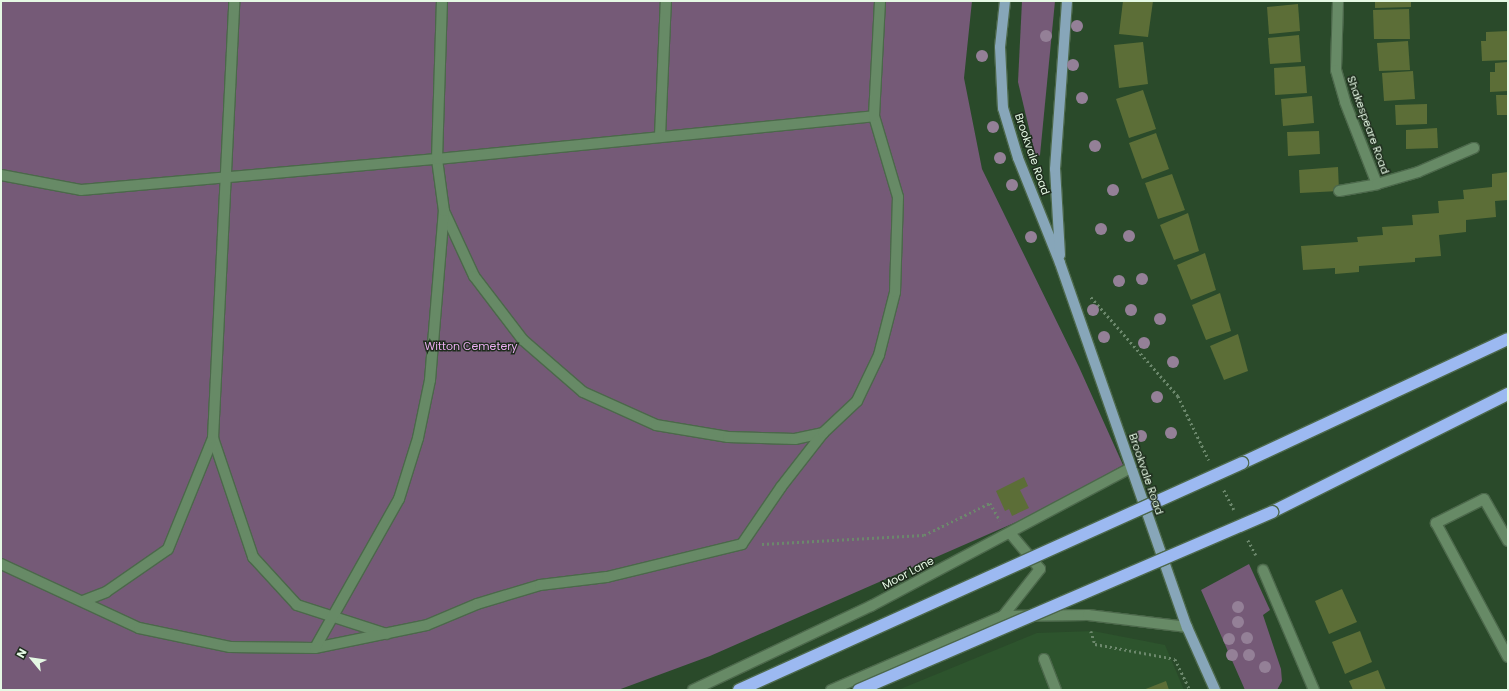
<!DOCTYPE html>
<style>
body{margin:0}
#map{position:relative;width:1509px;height:691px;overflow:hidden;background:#2a4a2a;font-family:Poppins,sans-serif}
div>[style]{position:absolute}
.built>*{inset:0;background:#2d542d}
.green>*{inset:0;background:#755a77}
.building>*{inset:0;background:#5c6e37}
.path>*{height:2.5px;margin-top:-1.25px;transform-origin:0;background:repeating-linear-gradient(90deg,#6c886c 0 2px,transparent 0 5px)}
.roads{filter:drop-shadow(1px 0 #4c684b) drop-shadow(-1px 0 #4c684b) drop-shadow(0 1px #4c684b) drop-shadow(0 -1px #4c684b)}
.minor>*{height:10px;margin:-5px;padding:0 5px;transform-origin:5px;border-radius:5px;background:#678a66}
.major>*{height:10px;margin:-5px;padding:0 5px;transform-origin:5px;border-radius:5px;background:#87a6b9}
.highway>*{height:12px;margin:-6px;padding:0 6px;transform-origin:6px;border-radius:6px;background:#9cb9f1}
.bridges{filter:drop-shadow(1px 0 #4c684b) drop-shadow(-1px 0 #4c684b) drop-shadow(0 1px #4c684b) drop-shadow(0 -1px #4c684b)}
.highway-bridge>*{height:12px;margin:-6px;padding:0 6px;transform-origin:6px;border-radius:6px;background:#9cb9f1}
.trees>*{width:12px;height:12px;margin:-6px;border-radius:50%;background:#948097}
span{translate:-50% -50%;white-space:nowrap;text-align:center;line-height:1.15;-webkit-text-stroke:3px #1e2c1d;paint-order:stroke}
.street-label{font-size:11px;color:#e5f9e4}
.park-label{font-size:11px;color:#eaadf0}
.frame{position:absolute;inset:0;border:2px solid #e5f9e4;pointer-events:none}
.north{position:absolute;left:12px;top:639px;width:40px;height:40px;-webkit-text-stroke:3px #1e2c1d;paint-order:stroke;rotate:299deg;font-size:11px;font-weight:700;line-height:16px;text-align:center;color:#e5f9e4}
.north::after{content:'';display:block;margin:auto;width:14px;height:18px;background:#e5f9e4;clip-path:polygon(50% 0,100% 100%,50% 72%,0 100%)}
</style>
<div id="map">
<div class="built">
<div style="clip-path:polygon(1093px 631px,1165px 645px,1184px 690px,898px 690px,1037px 633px)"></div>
</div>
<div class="green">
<div style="clip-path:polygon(1px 1px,972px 1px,964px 78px,982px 169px,1079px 367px,1123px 465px,1048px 508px,710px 656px,618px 690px,1px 690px)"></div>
<div style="clip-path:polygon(1022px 1px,1055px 1px,1040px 155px,1036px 158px,1018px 82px)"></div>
<div style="clip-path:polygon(1249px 564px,1270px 610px,1263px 615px,1281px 669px,1282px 681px,1277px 690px,1245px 690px,1201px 590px)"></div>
</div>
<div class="building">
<div style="clip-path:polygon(1123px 1px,1153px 1px,1148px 37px,1119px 34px)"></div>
<div style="clip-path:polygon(1375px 1px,1411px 1px,1411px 7px,1375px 8px)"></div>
<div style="clip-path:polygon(1298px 4px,1300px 31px,1269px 34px,1267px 7px)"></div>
<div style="clip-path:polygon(1409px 9px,1410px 39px,1374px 39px,1373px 10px)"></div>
<div style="clip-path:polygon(1508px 31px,1508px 60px,1482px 61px,1481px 41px,1486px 41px,1486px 32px)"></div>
<div style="clip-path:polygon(1299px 35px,1301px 62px,1270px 64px,1268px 38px)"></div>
<div style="clip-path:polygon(1408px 41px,1410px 70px,1379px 71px,1377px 43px)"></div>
<div style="clip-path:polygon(1143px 42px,1148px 84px,1119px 88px,1114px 45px)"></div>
<div style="clip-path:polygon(1508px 62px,1508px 91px,1490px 92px,1490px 72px,1495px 72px,1495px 63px)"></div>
<div style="clip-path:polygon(1305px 66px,1307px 93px,1275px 95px,1274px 68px)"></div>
<div style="clip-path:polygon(1413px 71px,1415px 99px,1384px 101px,1382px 73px)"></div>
<div style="clip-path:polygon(1143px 90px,1156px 129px,1129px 138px,1116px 99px)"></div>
<div style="clip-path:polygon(1496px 95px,1508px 95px,1508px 115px,1497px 115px)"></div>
<div style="clip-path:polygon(1312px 96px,1314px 123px,1283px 126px,1281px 99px)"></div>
<div style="clip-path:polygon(1427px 104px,1427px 124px,1396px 125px,1395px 105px)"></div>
<div style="clip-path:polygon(1437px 128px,1438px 148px,1406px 149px,1406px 130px)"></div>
<div style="clip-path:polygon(1319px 131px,1320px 154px,1288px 156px,1287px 132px)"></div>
<div style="clip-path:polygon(1156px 133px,1169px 169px,1142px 179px,1129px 143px)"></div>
<div style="clip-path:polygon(1338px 167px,1339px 191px,1300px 193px,1299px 170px)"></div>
<div style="clip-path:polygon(1508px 172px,1508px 200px,1495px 201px,1496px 217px,1466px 220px,1466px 232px,1439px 235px,1441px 256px,1415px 258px,1415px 262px,1359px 266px,1359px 272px,1335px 274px,1335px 268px,1303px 270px,1301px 246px,1358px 242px,1357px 237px,1383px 235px,1382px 227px,1413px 225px,1412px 215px,1439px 213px,1438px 201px,1464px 199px,1463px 190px,1492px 187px,1492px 174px)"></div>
<div style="clip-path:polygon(1172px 174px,1185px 210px,1158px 219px,1145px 183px)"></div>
<div style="clip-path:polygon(1188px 213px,1199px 251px,1174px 260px,1160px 225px)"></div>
<div style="clip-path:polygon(1205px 253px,1216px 290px,1191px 300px,1177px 265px)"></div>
<div style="clip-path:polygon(1220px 293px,1231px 331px,1206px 340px,1192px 305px)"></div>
<div style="clip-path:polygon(1238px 334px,1248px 371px,1224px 380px,1210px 346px)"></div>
<div style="clip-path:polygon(1024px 477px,1028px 486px,1020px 490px,1029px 508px,1012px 516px,1009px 509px,1005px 511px,996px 491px)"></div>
<div style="clip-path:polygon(1342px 589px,1357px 622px,1329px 634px,1315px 601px)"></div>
<div style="clip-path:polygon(1360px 631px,1372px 662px,1345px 674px,1332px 642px)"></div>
<div style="clip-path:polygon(1378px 670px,1386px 690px,1353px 690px,1349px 681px)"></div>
<div style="clip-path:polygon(1166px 681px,1169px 690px,1143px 690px)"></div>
</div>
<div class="path">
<div style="left:1091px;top:297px;width:132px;rotate:48.7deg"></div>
<div style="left:1178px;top:396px;width:71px;rotate:64.2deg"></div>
<div style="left:1224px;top:490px;width:22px;rotate:63deg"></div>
<div style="left:1248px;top:540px;width:17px;rotate:62deg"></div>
<div style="left:762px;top:544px;width:162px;rotate:-3.2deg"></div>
<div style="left:924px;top:535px;width:73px;rotate:-25.9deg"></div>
<div style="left:990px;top:503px;width:20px;rotate:60deg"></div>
<div style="left:1091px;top:631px;width:14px;rotate:73deg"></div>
<div style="left:1095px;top:644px;width:81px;rotate:10.6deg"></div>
<div style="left:1175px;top:659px;width:34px;rotate:64deg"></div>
</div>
<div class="roads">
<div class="minor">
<div style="left:1338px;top:1px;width:69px;rotate:91.7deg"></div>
<div style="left:1336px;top:70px;width:33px;rotate:74deg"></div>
<div style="left:1345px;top:102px;width:88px;rotate:68.7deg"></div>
<div style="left:660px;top:136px;width:135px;rotate:-87.5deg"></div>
<div style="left:1px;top:175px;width:81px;rotate:10.6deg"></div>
<div style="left:81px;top:190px;width:357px;rotate:-5deg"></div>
<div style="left:437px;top:159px;width:439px;rotate:-5.6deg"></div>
<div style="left:1339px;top:191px;width:39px;rotate:-10deg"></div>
<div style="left:1377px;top:184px;width:43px;rotate:-16.3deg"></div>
<div style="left:1418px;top:172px;width:61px;rotate:-23.2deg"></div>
<div style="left:444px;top:211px;width:72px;rotate:65.2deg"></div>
<div style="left:474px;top:276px;width:81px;rotate:52.6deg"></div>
<div style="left:523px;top:340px;width:79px;rotate:40.9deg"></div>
<div style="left:583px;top:392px;width:80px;rotate:24.3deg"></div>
<div style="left:656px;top:425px;width:73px;rotate:9.5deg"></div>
<div style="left:728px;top:437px;width:67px;rotate:1.7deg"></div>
<div style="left:795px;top:439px;width:29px;rotate:-12deg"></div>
<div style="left:213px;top:438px;width:126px;rotate:71.4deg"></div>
<div style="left:253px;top:557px;width:65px;rotate:47.5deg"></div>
<div style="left:297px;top:605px;width:94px;rotate:18deg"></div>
<div style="left:1508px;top:541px;width:48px;rotate:-119.7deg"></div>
<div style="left:1484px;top:499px;width:54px;rotate:153.4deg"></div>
<div style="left:1436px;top:523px;width:152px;rotate:61.8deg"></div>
<div style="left:1px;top:564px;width:152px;rotate:24.9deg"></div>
<div style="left:139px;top:628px;width:93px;rotate:11.8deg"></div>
<div style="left:230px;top:647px;width:85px;rotate:0.7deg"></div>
<div style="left:315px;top:648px;width:114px;rotate:-11.6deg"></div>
<div style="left:427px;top:625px;width:54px;rotate:-22.8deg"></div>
<div style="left:477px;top:604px;width:66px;rotate:-16.8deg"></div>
<div style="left:540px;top:585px;width:67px;rotate:-6.8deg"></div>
<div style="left:607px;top:577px;width:139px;rotate:-13.7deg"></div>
<div style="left:742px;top:544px;width:69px;rotate:-55.6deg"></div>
<div style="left:781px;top:487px;width:68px;rotate:-52.1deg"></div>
<div style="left:823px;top:433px;width:47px;rotate:-43.3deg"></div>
<div style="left:857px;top:401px;width:51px;rotate:-64.4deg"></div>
<div style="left:879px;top:355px;width:65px;rotate:-75.7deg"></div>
<div style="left:895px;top:292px;width:95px;rotate:-88.2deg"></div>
<div style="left:898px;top:197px;width:84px;rotate:-106.5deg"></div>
<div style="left:874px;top:116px;width:115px;rotate:-87deg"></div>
<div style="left:1263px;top:570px;width:130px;rotate:67deg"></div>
<div style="left:83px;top:601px;width:25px;rotate:-21deg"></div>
<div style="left:106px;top:592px;width:75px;rotate:-34.7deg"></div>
<div style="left:168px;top:549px;width:120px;rotate:-67.9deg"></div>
<div style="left:213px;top:438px;width:438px;rotate:-87.2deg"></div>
<div style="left:1003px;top:616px;width:60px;rotate:-51.8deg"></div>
<div style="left:1040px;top:569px;width:47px;rotate:-129.8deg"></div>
<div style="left:315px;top:648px;width:171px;rotate:-60.6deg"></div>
<div style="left:399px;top:499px;width:64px;rotate:-72.7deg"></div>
<div style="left:418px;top:438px;width:59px;rotate:-78.3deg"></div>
<div style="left:430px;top:380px;width:170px;rotate:-85.3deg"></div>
<div style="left:444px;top:211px;width:52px;rotate:-97.7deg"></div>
<div style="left:437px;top:159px;width:158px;rotate:-88.2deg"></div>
<div style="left:1044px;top:659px;width:33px;rotate:69deg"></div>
<div style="left:693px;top:690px;width:197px;rotate:-25.3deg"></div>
<div style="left:871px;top:606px;width:294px;rotate:-28deg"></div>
<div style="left:831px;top:690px;width:187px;rotate:-23.3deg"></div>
<div style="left:1003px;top:616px;width:85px;rotate:-0.7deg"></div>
<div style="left:1088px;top:615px;width:100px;rotate:6.9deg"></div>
</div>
<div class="major">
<div style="left:1005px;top:1px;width:46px;rotate:96.2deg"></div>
<div style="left:1000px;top:47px;width:61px;rotate:87.2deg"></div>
<div style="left:1003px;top:108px;width:52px;rotate:73.3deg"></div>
<div style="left:1018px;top:158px;width:113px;rotate:68.2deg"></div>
<div style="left:1060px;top:263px;width:386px;rotate:70.8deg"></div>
<div style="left:1187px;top:627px;width:69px;rotate:66deg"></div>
<div style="left:1060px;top:255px;width:86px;rotate:-93.3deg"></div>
<div style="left:1055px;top:169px;width:168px;rotate:-85.9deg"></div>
</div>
<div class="highway">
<div style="left:1242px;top:463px;width:293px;rotate:-25deg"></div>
<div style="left:1272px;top:512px;width:264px;rotate:-26.6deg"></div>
</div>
</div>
<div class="bridges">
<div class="highway-bridge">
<div style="left:739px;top:690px;width:552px;rotate:-24.29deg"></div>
<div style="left:859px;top:690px;width:450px;rotate:-23.3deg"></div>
</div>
</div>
<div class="trees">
<div style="left:1077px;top:26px"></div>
<div style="left:1046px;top:36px"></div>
<div style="left:982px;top:56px"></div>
<div style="left:1073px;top:65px"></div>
<div style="left:1082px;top:98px"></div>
<div style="left:993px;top:127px"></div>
<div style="left:1095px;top:146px"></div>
<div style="left:1000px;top:158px"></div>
<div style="left:1012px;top:185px"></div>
<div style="left:1113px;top:190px"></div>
<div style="left:1101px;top:229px"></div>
<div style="left:1129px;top:236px"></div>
<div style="left:1031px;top:237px"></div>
<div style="left:1142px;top:279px"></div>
<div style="left:1119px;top:281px"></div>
<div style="left:1093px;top:310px"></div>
<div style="left:1131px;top:310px"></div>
<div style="left:1160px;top:319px"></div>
<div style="left:1104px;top:337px"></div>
<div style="left:1144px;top:343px"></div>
<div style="left:1173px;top:362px"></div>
<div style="left:1157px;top:397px"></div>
<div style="left:1171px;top:433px"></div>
<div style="left:1141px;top:436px"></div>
<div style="left:1238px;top:607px"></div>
<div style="left:1238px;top:622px"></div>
<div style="left:1247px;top:638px"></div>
<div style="left:1229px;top:639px"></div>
<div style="left:1232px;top:655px"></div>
<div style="left:1249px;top:655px"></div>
<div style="left:1265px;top:667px"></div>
</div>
<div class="street-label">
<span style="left:1368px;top:125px;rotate:70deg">Shakespeare Road</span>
<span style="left:1032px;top:154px;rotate:71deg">Brookvale Road</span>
<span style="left:1146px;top:474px;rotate:71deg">Brookvale Road</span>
<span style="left:908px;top:573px;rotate:-28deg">Moor Lane</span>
</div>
<div class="park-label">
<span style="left:471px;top:346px">Witton Cemetery</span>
</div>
<div class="frame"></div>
<div class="north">N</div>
</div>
